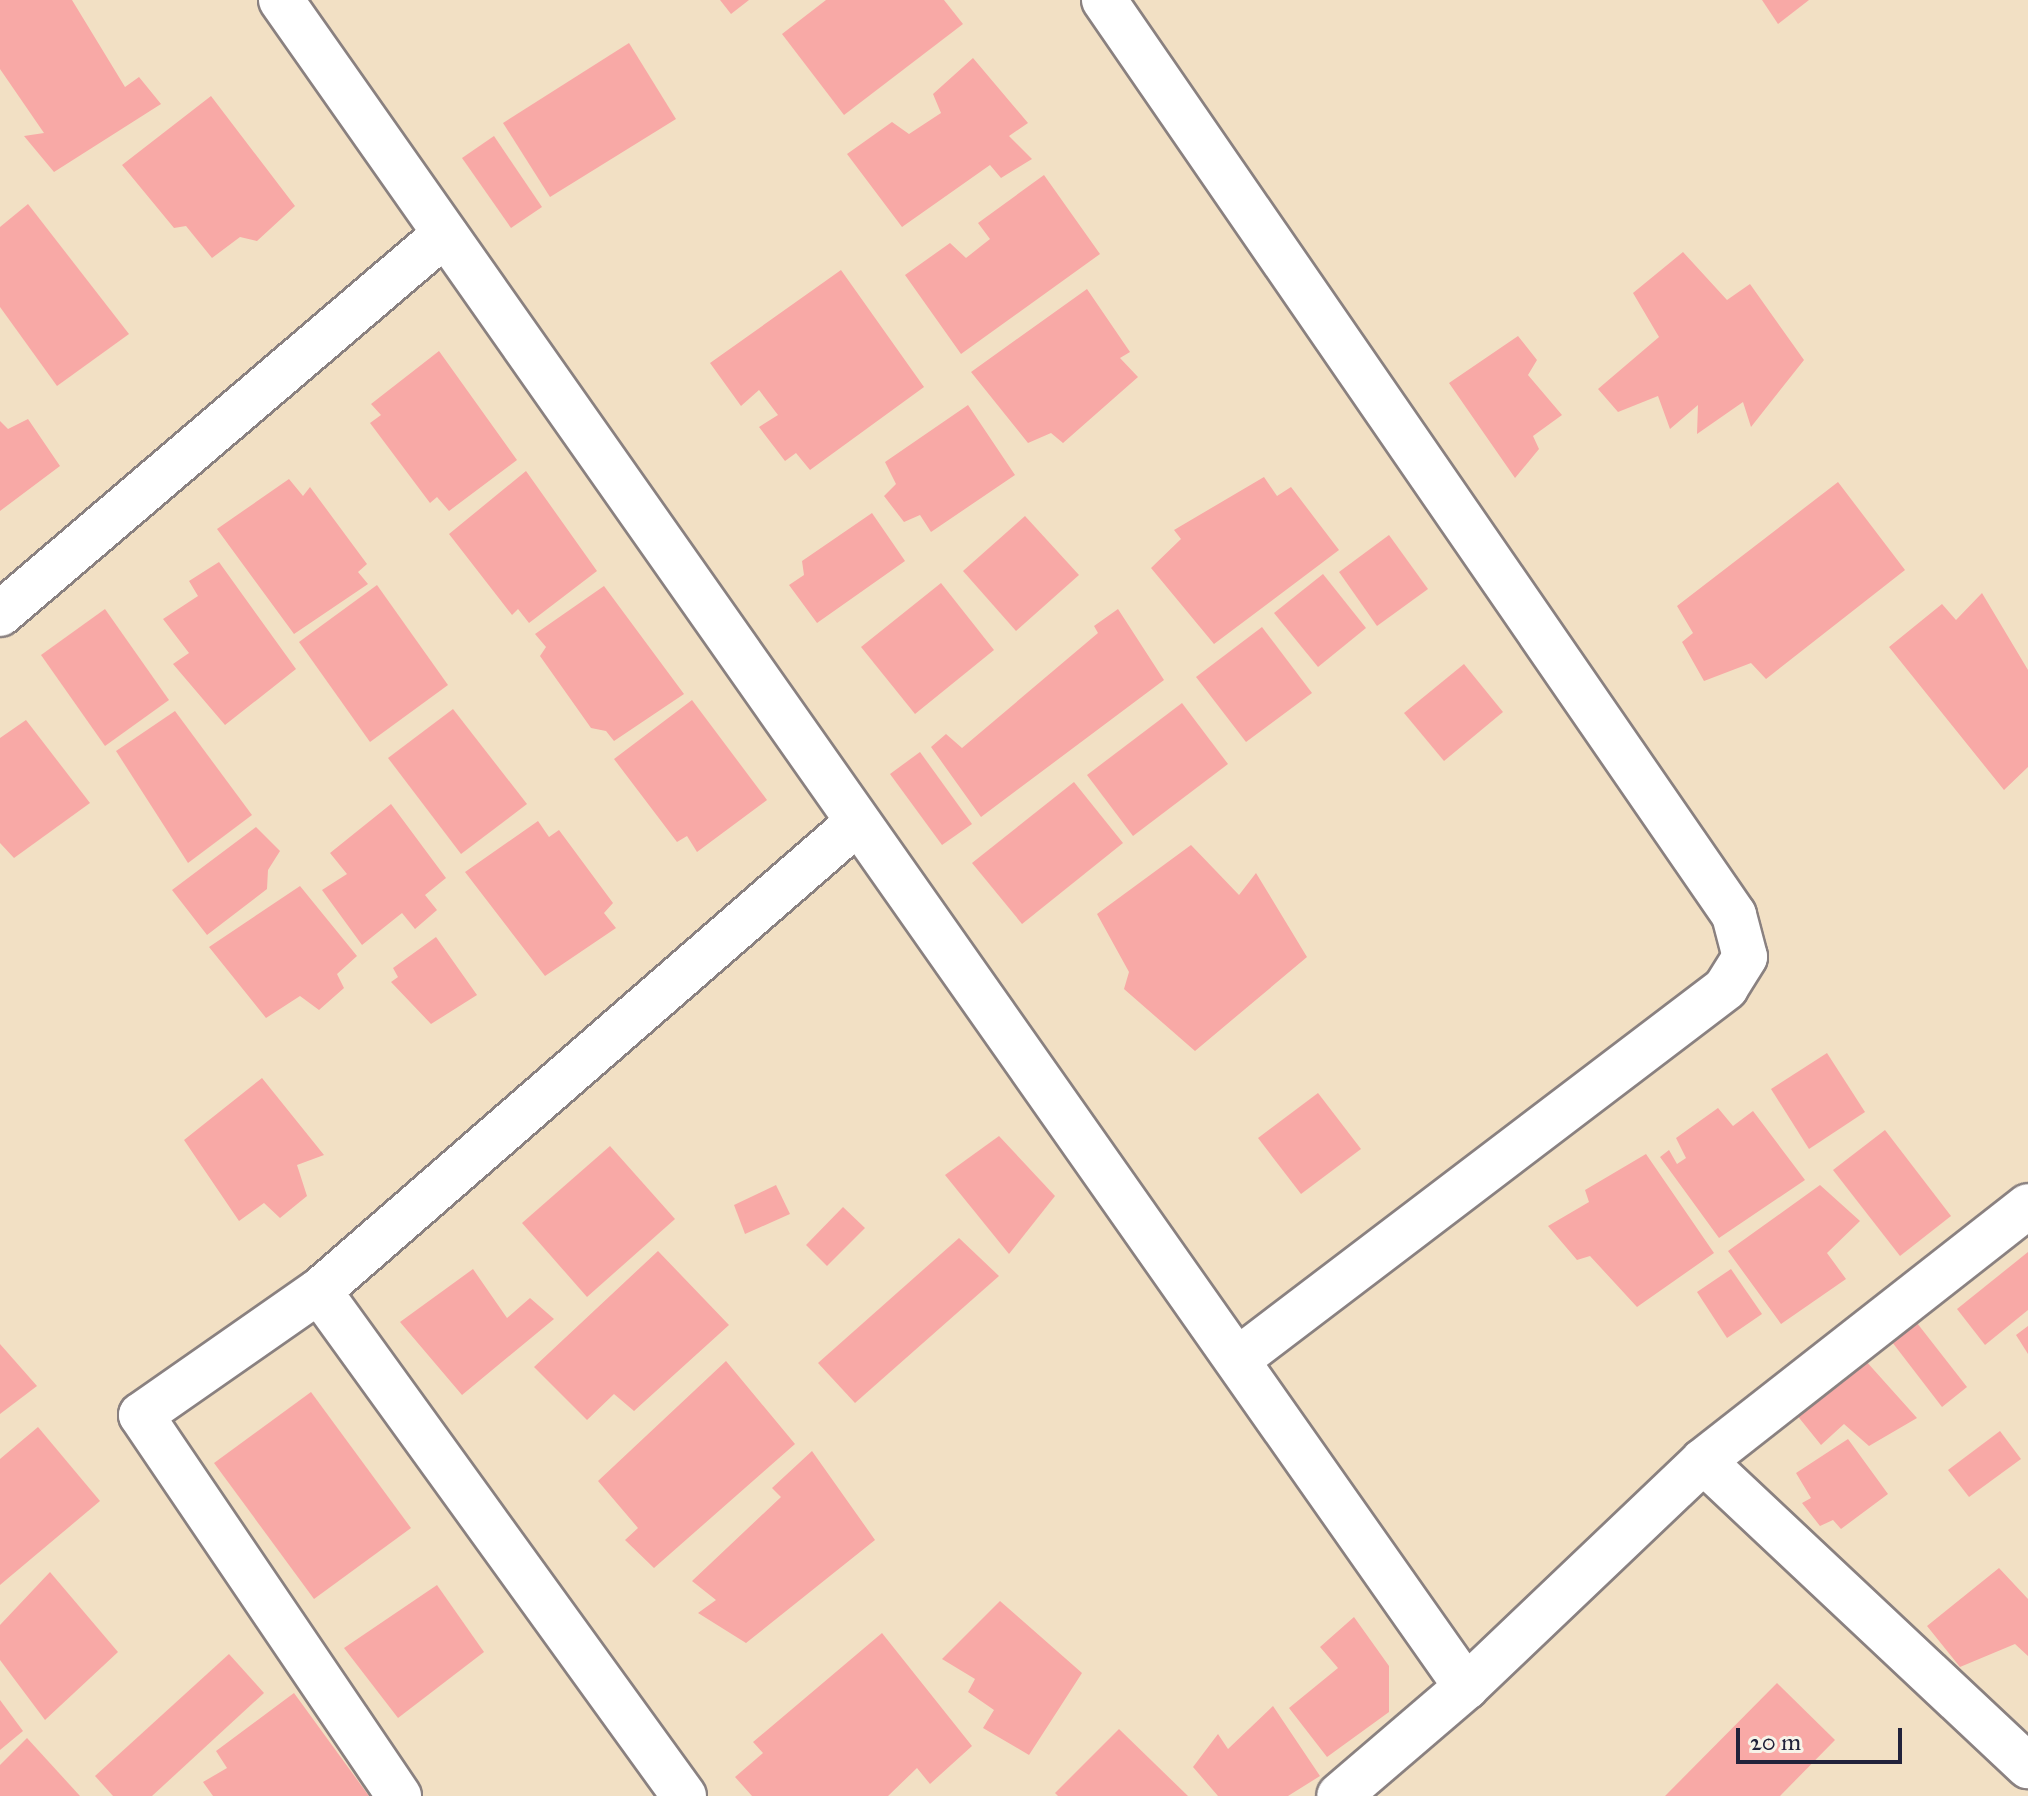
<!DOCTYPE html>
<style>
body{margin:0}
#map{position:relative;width:2028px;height:1796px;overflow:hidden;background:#f2e0c4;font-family:"IM FELL Great Primer",serif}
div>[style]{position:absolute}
.building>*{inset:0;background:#f8a9a6}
.roads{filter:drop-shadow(2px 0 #8a8180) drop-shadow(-2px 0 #8a8180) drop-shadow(0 2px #8a8180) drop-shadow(0 -2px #8a8180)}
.minor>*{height:44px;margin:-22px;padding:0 22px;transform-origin:22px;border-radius:22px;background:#fff}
span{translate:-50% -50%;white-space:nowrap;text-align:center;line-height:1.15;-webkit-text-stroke:8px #f7f3e8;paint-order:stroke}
.scale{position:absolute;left:1736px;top:1728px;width:166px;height:36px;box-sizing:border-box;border:4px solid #22223b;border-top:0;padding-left:10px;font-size:24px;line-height:28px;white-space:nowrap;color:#22223b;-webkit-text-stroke:6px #f7f3e8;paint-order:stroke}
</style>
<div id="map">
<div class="building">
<div style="clip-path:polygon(0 0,72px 0,125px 87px,139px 77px,161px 104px,54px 172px,24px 136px,44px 133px,0 69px)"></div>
<div style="clip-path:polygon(720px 0,749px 0,731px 14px)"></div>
<div style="clip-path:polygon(826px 0,944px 0,963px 24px,844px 115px,782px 34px)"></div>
<div style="clip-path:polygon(1762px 0,1809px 0,1778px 24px)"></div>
<div style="clip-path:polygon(629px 43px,676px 119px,550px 197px,503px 123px)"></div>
<div style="clip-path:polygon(973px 58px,1028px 123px,1009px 136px,1032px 159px,1001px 178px,990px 165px,902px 227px,847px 154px,892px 122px,909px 134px,941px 113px,933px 94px)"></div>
<div style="clip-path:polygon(211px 96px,295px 206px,257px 241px,240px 237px,212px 258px,186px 226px,174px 228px,122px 165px)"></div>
<div style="clip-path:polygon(494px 136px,542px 207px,511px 228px,462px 158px)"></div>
<div style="clip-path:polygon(1044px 175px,1100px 254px,961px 354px,905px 275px,950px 243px,966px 258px,990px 239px,978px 223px)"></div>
<div style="clip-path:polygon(28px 204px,129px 334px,57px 386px,0 307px,0 227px)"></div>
<div style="clip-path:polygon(1683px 252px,1727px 300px,1750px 284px,1804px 360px,1751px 427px,1743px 402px,1697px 434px,1698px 405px,1670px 429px,1658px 396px,1618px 412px,1598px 389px,1659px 337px,1633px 293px)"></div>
<div style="clip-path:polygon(841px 270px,924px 387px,810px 470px,796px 453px,785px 461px,759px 427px,778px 415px,759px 390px,741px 406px,710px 363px)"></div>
<div style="clip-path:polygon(1087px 289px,1130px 352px,1120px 358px,1138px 377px,1063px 443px,1051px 433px,1028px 443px,971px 372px)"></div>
<div style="clip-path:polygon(1518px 336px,1537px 360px,1528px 375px,1562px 415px,1533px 436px,1539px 449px,1515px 478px,1449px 383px)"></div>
<div style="clip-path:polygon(439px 351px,517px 460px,449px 511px,437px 497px,430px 503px,370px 423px,381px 415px,371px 404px)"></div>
<div style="clip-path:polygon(968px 405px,1015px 475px,931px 532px,920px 515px,904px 522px,884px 496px,896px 484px,885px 462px)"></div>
<div style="clip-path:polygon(28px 419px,60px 466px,0 511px,0 421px,8px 429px)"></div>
<div style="clip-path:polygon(526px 471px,597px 571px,529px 623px,518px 609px,512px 615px,449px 534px)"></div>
<div style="clip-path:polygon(1264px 477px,1277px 496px,1291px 487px,1339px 550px,1214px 644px,1151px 568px,1181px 539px,1174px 530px)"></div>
<div style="clip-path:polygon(289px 479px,303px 496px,310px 487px,367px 564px,358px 572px,368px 584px,294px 634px,217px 529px)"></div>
<div style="clip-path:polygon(1838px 482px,1905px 570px,1766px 679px,1751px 663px,1704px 681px,1682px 642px,1693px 633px,1677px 606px)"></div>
<div style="clip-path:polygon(872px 513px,905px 561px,817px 623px,789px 585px,804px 575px,802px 561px)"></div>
<div style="clip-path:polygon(1025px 516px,1079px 575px,1016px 631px,963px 571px)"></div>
<div style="clip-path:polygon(1389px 535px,1428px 589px,1377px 626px,1339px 572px)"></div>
<div style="clip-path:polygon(219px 562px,296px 669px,225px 725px,173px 664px,189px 653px,163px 619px,198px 596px,189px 581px)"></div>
<div style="clip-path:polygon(1323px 574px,1366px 628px,1318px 667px,1274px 613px)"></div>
<div style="clip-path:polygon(941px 583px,994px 650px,915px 714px,861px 647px)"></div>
<div style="clip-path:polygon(377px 585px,448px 685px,370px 742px,299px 642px)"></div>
<div style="clip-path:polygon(604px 586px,684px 694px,614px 741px,606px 731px,591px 728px,540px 656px,546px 647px,535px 634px)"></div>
<div style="clip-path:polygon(1982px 593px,2028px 670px,2028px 767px,2004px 790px,1889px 647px,1942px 604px,1956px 620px)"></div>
<div style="clip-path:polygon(105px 609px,169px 700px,105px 746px,41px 655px)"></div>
<div style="clip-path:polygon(1118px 609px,1164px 680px,981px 817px,931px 747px,946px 734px,962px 748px,1098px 633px,1094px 626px)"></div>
<div style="clip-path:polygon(1262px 627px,1312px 693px,1246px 742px,1196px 677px)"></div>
<div style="clip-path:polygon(1464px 664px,1503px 712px,1444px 761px,1404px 713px)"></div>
<div style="clip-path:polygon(692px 700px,767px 800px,697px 852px,687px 836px,677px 842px,614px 759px)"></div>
<div style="clip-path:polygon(1182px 703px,1228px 764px,1133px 836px,1087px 775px)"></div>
<div style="clip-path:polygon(453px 709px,527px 804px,461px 854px,388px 758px)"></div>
<div style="clip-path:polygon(175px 711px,252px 815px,188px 863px,116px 751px)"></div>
<div style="clip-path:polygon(26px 720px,90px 803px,14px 858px,0 843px,0 738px)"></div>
<div style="clip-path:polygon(920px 752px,972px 824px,942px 845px,890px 774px)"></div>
<div style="clip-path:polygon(1074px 782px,1123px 843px,1022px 924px,972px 863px)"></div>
<div style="clip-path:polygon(391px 804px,446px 878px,425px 895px,437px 910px,415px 929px,402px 913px,362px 945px,322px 890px,347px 874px,330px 853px)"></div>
<div style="clip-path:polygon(538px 821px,549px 837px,559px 830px,613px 903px,604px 913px,616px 928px,545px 976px,465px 872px)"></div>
<div style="clip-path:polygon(256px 827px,280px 851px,268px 870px,267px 889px,207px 935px,172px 890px)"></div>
<div style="clip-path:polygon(1191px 845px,1239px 895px,1256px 873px,1307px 957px,1195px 1051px,1124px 989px,1129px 972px,1097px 914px)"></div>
<div style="clip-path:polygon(300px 886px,357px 956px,337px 974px,344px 988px,319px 1010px,300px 996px,266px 1018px,209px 947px)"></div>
<div style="clip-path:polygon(436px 937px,477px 995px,431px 1024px,391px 982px,398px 977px,393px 968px)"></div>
<div style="clip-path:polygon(1827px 1053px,1865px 1112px,1809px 1149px,1771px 1089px)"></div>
<div style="clip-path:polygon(262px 1078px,324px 1155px,297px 1165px,307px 1196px,280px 1218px,264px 1203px,239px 1221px,184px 1140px)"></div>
<div style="clip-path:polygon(1318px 1093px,1361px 1149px,1301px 1194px,1258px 1138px)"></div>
<div style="clip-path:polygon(1718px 1108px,1733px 1126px,1753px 1111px,1805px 1180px,1719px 1238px,1660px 1157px,1669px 1150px,1677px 1164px,1686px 1158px,1676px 1138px)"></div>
<div style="clip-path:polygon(1885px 1130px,1951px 1216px,1900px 1256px,1833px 1170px)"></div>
<div style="clip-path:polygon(999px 1136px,1055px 1196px,1009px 1254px,945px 1175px)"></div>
<div style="clip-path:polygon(610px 1146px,675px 1219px,587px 1297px,522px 1223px)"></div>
<div style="clip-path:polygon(1646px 1154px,1714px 1253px,1637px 1307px,1590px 1256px,1577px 1260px,1548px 1226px,1589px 1202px,1585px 1190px)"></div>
<div style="clip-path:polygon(776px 1185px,790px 1214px,745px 1234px,734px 1205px)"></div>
<div style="clip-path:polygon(1820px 1185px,1860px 1221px,1827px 1253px,1846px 1279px,1781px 1324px,1728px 1251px)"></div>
<div style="clip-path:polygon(843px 1207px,865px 1228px,827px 1266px,806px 1245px)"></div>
<div style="clip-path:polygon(959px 1238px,999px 1276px,855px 1403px,818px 1363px)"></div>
<div style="clip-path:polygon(658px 1251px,729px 1325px,634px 1411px,614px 1394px,587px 1420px,534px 1367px)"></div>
<div style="clip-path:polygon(2028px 1252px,2028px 1310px,1985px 1345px,1957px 1309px)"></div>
<div style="clip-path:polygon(473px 1269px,507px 1318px,530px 1298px,554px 1319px,462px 1395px,400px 1322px)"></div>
<div style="clip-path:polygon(1731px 1269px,1762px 1314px,1727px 1338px,1697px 1292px)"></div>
<div style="clip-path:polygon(1917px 1323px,1967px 1387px,1942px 1407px,1892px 1342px)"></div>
<div style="clip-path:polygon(2028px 1326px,2028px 1354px,2016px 1335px)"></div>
<div style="clip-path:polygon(0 1344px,37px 1386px,0 1414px)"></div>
<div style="clip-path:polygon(1865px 1360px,1917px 1418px,1869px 1446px,1844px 1424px,1821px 1445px,1796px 1414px)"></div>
<div style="clip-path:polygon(726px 1361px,795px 1444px,654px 1568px,625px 1540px,638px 1528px,598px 1481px)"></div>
<div style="clip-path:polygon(311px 1392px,411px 1528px,314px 1599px,214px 1463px)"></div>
<div style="clip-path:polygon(38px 1427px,100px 1501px,0 1585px,0 1459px)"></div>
<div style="clip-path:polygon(2000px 1431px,2021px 1459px,1969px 1497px,1948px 1470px)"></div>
<div style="clip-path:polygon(1848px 1439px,1888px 1494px,1841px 1529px,1833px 1520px,1820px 1526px,1802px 1503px,1811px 1498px,1796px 1473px)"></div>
<div style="clip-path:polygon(812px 1451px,875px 1540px,746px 1643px,698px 1613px,716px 1600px,692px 1581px,781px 1497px,772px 1488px)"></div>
<div style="clip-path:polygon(1999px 1568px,2028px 1599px,2028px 1656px,2015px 1644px,1960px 1667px,1927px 1626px)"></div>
<div style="clip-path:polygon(50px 1572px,118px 1652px,45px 1720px,0 1660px,0 1625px)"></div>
<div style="clip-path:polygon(437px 1585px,484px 1652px,398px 1718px,344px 1648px)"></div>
<div style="clip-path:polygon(1000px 1601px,1082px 1673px,1029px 1755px,983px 1728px,994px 1710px,968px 1692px,975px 1679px,942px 1659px)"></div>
<div style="clip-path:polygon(1354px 1617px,1389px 1666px,1389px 1712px,1327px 1757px,1289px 1708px,1338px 1668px,1320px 1647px)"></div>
<div style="clip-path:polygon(882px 1633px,972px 1746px,930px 1784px,917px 1768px,888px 1796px,752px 1796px,735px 1777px,763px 1753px,753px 1742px)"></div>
<div style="clip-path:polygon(229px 1654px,264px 1693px,152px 1796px,113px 1796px,95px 1776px)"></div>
<div style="clip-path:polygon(1777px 1683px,1835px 1740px,1780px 1796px,1665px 1796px)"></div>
<div style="clip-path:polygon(294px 1693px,369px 1796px,213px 1796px,203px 1782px,227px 1768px,216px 1751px)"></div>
<div style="clip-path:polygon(0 1700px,23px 1731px,0 1750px)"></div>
<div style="clip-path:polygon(1273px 1706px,1320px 1776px,1288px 1796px,1218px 1796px,1193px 1767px,1218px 1734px,1228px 1749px)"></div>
<div style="clip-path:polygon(1119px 1729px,1188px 1796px,1058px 1796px,1055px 1793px)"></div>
<div style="clip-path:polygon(27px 1738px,80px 1796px,0 1796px,0 1765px)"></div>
</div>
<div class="roads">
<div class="minor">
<div style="left:281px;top:0;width:2062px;rotate:54.91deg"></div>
<div style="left:1466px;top:1687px;width:167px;rotate:139.4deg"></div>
<div style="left:1104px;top:0;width:1111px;rotate:55.45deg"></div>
<div style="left:1734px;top:915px;width:43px;rotate:75.3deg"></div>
<div style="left:1745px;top:957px;width:36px;rotate:122deg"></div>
<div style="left:1726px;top:988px;width:614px;rotate:142.74deg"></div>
<div style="left:0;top:614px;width:585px;rotate:-40.5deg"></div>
<div style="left:319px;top:1291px;width:623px;rotate:54.14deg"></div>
<div style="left:1703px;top:1461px;width:446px;rotate:43.2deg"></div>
<div style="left:1466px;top:1687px;width:327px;rotate:-43.6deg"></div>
<div style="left:1703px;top:1461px;width:413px;rotate:-38.1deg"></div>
<div style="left:399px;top:1796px;width:460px;rotate:-124.1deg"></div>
<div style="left:141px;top:1415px;width:217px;rotate:-34.9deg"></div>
<div style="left:319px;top:1291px;width:714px;rotate:-41.03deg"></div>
</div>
</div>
<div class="scale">20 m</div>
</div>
